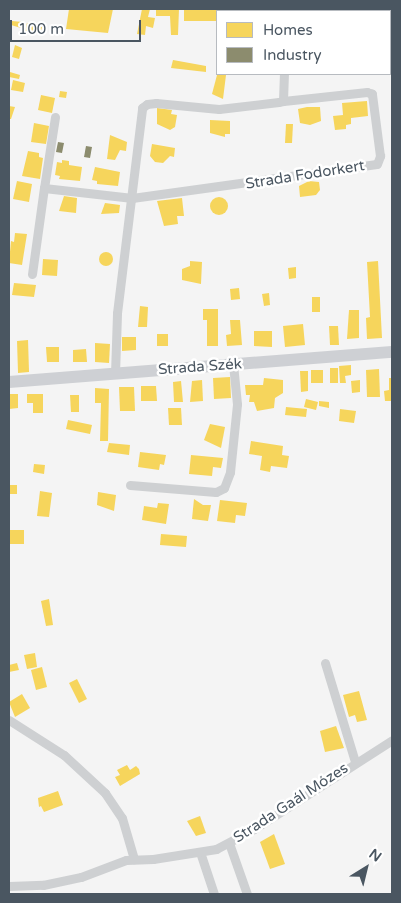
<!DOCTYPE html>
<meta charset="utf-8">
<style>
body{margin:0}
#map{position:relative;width:401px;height:903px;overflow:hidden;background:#f4f4f4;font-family:"Varela Round",sans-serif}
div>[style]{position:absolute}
.homes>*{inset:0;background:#f6d55c}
.round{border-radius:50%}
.industry>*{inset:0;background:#8c8c6e}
.street>*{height:9px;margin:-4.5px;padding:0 4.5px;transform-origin:4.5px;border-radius:4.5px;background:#ced0d2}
.secondary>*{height:12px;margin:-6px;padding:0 6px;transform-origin:6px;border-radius:6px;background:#ced0d4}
span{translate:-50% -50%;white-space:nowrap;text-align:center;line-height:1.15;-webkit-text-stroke:5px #fff;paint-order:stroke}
.street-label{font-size:15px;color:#4a5661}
.frame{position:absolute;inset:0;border:10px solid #4a5661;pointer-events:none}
.legend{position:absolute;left:216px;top:10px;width:175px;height:65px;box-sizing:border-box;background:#fff;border:1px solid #b7bbc0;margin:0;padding:6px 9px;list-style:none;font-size:15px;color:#4a5661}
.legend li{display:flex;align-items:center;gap:10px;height:25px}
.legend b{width:25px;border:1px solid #b7bbc0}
.north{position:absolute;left:341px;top:843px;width:50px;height:50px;-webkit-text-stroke:4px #fff;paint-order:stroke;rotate:36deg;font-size:14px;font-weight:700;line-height:20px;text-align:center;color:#4a5661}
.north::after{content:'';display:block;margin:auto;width:18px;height:22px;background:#4a5661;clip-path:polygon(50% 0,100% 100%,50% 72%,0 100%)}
.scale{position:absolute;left:10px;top:20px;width:131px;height:22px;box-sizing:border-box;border:2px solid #4a5661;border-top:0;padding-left:6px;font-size:15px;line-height:18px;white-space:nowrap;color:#4a5661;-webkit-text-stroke:4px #fff;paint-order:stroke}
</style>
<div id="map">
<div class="homes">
<div style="clip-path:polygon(69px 9px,113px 9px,108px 33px,66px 29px)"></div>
<div style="clip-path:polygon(142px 9px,150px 9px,148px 17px,155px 18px,153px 28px,146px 26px,145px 35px,137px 34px)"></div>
<div style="clip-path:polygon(156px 9px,179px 9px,178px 35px,171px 35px,170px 16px,156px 16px)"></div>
<div style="clip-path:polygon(184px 9px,232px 9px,232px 11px,217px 11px,217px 21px,184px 21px)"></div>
<div style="clip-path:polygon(248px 9px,269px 9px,269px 11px,248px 11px)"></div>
<div style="clip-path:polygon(355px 9px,365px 9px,375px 11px,355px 11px)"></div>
<div style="clip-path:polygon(12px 21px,23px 22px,21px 28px,11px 25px)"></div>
<div style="clip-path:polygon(27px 23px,42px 27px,40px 34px,25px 31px)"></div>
<div style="clip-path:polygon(15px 45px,22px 48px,19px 59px,12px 57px)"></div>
<div style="clip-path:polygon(173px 60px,206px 66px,206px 72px,171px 68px)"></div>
<div style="clip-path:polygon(10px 72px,20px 75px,19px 79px,9px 77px)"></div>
<div style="clip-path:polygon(217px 75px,226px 75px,223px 99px,212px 94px)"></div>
<div style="clip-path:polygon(13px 80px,25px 83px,23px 92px,11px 90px)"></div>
<div style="clip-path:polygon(60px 91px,67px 92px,66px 98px,59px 97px)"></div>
<div style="clip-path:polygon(41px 95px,55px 98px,52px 113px,38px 110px)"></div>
<div style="clip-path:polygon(367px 101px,368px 116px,351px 118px,351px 124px,346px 125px,346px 129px,335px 130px,333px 116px,343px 115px,342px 103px)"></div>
<div style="clip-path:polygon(9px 106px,15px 107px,11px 119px,9px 119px)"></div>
<div style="clip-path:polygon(307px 107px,320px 107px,321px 121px,310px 125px,300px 123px,298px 109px)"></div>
<div style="clip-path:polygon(157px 108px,172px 110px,171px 114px,177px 115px,175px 127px,170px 130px,157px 124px)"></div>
<div style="clip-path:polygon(210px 120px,230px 121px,230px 134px,225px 134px,225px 137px,210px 133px)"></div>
<div style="clip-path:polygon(34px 123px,49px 126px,46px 144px,31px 142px)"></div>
<div style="clip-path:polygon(286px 124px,293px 124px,292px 143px,285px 143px)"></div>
<div style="clip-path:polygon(110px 135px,127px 142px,126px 151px,120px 150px,115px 160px,107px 159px)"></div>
<div style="clip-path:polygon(152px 144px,175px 148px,174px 157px,170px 156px,163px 163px,155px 162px,150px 156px)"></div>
<div style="clip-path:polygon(28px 151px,39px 153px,39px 157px,43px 158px,40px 179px,22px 176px)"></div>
<div style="clip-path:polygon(62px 160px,69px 161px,69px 165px,82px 167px,80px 181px,59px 179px,60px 176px,55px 175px,57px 162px,62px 163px)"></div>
<div style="clip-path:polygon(95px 167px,120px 172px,118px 186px,97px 184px,97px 181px,92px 180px)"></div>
<div style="clip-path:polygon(17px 181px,32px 184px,29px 202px,13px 199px)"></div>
<div style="clip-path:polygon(309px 181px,319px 182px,320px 190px,316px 195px,300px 197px,299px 186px)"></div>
<div style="clip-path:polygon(64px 196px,77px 198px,76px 213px,59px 211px)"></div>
<div class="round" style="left:210px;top:197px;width:18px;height:18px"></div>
<div style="clip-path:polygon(182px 198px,184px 216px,177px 216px,178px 224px,164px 226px,157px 201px)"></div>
<div style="clip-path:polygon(105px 203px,120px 205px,119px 213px,101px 214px)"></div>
<div style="clip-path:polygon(15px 233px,27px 234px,22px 265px,9px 263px,11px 241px,14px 242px)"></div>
<div class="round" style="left:99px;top:252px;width:14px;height:14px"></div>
<div style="clip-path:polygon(43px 259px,58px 260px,57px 276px,42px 275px)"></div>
<div style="clip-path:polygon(190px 261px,202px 262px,201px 284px,182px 280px,182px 269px,190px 266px)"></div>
<div style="clip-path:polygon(378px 261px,382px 338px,367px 339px,366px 318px,370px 317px,367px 262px)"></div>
<div style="clip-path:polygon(296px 267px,296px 278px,289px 279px,288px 268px)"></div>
<div style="clip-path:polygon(14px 283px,36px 285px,34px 297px,12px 295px)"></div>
<div style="clip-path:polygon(239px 288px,240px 299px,231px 300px,230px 289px)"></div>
<div style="clip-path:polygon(269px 293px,270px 305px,264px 306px,262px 294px)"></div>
<div style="clip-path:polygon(312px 297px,320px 297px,320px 312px,312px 312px)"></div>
<div style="clip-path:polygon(140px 306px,148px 307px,147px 327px,138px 327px)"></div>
<div style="clip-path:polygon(203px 309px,218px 309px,218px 346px,207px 346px,207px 320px,203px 320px)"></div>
<div style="clip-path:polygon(349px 310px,359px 310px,359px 338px,347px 339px)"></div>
<div style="clip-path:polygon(230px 320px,240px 320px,242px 345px,227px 346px,226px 335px,231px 334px)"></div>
<div style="clip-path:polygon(303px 324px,305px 345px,285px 347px,283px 326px)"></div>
<div style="clip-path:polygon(329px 326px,338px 326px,339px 345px,330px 345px)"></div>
<div style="clip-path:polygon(254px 331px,272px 331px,272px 347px,254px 346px)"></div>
<div style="clip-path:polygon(157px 334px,168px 334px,168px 346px,157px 346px)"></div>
<div style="clip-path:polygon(122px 337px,136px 337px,136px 350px,122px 351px)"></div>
<div style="clip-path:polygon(28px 340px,29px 372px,18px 373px,17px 341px)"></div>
<div style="clip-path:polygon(95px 343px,110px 344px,109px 363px,95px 362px)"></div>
<div style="clip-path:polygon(46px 347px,59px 347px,59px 362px,47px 362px)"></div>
<div style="clip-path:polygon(86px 349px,87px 362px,73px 362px,73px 350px)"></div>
<div style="clip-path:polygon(351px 365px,351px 375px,345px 376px,346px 383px,340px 383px,339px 366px)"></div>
<div style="clip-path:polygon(330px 368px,338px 368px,338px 383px,330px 383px)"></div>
<div style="clip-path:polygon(379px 369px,380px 397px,367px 397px,366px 370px)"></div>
<div style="clip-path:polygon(311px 370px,323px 370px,323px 383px,311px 383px)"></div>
<div style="clip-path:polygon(300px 371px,308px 371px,308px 391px,301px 392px)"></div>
<div style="clip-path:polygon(230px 377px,231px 398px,214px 399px,213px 378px)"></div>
<div style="clip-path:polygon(264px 378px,283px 380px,283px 393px,275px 398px,274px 408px,257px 411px,254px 402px,249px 402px,250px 395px,246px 395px,245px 385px,263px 385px)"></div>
<div style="clip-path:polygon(389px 378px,392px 378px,392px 401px,385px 401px,384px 391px,389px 390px)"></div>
<div style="clip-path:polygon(202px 380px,203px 401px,190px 402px,192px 381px)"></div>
<div style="clip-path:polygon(360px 380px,360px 392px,352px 393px,351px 381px)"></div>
<div style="clip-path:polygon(181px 381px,183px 402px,174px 402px,173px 382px)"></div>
<div style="clip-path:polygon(141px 386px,156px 386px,157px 401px,141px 401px)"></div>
<div style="clip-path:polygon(119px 387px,134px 387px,135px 411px,120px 411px)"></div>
<div style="clip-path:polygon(95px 388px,109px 389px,108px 441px,100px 441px,101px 403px,95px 403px)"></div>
<div style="clip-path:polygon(9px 394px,18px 394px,18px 408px,9px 409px)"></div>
<div style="clip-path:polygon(27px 394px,43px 394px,43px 413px,33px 413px,33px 403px,27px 403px)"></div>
<div style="clip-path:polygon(70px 395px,79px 395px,79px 412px,71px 412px)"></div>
<div style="clip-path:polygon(306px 399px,318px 402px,316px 410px,304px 407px)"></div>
<div style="clip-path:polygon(319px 401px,329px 402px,329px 408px,319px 406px)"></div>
<div style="clip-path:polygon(286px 407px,307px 409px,306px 417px,285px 415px)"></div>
<div style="clip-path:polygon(168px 408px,181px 408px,182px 425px,169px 425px)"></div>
<div style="clip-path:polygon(340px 409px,356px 411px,354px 423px,339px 421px)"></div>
<div style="clip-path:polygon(68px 420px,92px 425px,90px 434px,66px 429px)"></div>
<div style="clip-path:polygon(210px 424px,225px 427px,221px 448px,204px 440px)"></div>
<div style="clip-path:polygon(251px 441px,283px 446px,282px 455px,289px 456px,287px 468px,271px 466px,270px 472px,260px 470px,262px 456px,249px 454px)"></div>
<div style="clip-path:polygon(109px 443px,130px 445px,129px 455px,107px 452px)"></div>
<div style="clip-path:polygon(140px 452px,166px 455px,164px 465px,160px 464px,159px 470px,138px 467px)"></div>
<div style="clip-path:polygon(191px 455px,223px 458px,221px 468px,213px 467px,212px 476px,189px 474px)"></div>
<div style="clip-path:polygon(34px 464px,45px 465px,44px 474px,33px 472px)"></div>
<div style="clip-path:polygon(9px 485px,17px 485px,17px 494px,9px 494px)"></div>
<div style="clip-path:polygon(40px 491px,52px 493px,49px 517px,37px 516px)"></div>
<div style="clip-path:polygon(98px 492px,116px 495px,114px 511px,97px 505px)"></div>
<div style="clip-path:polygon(194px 499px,203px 505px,211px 505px,208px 521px,192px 519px)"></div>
<div style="clip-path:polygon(220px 500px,247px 503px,245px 516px,236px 515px,235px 523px,217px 521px)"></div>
<div style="clip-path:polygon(158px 503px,169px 504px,166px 524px,142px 520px,144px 506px,157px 508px)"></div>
<div style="clip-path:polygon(10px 530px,24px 530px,24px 544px,10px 544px)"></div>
<div style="clip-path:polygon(161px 534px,187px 536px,186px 547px,160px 545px)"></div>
<div style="clip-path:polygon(49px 599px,53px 625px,46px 626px,41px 601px)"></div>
<div style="clip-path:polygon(35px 653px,37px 667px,27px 669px,24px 655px)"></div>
<div style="clip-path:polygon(17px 663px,19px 670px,9px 672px,9px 665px)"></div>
<div style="clip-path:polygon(42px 667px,47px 687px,36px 690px,31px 670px)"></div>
<div style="clip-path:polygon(77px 679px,87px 699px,79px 703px,69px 683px)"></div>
<div style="clip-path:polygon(359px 691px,367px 720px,357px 722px,355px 715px,349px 717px,343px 695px)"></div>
<div style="clip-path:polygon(22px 694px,30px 708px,15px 717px,9px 702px)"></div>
<div style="clip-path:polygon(336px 726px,344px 748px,325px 752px,320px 731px)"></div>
<div style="clip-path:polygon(127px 765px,130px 770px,136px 766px,139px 769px,140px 774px,120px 786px,115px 777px,120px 775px,117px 770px)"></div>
<div style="clip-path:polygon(58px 791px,63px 805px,44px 812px,41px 806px,39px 807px,38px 798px)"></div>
<div style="clip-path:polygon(200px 816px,206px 833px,196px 836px,187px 821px)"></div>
<div style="clip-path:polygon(274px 834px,285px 864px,270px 869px,260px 842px)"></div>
</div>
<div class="industry">
<div style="clip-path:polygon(58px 142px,64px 143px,62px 153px,56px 152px)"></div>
<div style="clip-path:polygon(86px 146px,92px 147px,90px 158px,84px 157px)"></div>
</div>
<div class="street">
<div style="left:55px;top:117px;width:72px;rotate:98.8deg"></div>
<div style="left:44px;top:188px;width:89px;rotate:6.5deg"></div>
<div style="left:132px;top:198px;width:247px;rotate:-7.9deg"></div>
<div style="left:377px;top:164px;width:9px;rotate:-69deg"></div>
<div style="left:380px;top:156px;width:63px;rotate:-97.4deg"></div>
<div style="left:372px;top:94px;width:5px;rotate:-158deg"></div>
<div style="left:367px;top:92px;width:84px;rotate:173.9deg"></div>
<div style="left:32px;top:274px;width:87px;rotate:-82.1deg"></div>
<div style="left:115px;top:374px;width:61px;rotate:-88.1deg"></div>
<div style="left:117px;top:313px;width:207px;rotate:-83deg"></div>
<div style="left:142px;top:108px;width:6px;rotate:-39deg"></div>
<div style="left:147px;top:104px;width:9px;rotate:-6deg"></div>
<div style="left:156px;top:103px;width:63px;rotate:5.4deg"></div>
<div style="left:219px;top:109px;width:60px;rotate:-6.7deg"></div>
<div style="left:279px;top:102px;width:4px;rotate:-14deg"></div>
<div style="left:283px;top:101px;width:27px;rotate:-88deg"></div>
<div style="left:130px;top:485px;width:86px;rotate:4.7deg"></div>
<div style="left:216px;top:492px;width:9px;rotate:-27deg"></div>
<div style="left:224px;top:488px;width:17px;rotate:-69deg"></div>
<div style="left:230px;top:472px;width:68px;rotate:-84.1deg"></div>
<div style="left:237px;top:404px;width:40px;rotate:-95.7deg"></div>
<div style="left:325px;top:663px;width:103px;rotate:73.1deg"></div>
<div style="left:9px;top:720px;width:65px;rotate:32.5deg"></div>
<div style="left:64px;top:755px;width:56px;rotate:42.8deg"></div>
<div style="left:105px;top:793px;width:30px;rotate:56deg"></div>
<div style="left:122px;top:818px;width:43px;rotate:73.7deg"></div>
<div style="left:229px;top:843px;width:54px;rotate:70.6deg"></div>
<div style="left:200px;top:852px;width:44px;rotate:71.6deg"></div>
<div style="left:9px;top:886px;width:34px;rotate:-2deg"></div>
<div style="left:43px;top:885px;width:39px;rotate:-12deg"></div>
<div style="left:81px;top:877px;width:48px;rotate:-20.7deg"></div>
<div style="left:126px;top:860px;width:27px;rotate:-2deg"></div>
<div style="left:153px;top:859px;width:64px;rotate:-9deg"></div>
<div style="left:216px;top:849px;width:43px;rotate:-27.8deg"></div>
<div style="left:254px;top:829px;width:164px;rotate:-32.8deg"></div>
</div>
<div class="secondary">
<div style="left:9px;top:382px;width:384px;rotate:-4.5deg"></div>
</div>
<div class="street-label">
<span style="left:305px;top:175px;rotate:-9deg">Strada Fodorkert</span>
<span style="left:200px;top:367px;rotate:-4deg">Strada Szék</span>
<span style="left:291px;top:803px;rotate:-33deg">Strada Gaál Mózes</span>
</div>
<div class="frame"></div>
<ul class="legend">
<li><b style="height:14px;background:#f6d55c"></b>Homes</li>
<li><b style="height:14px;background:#8c8c6e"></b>Industry</li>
</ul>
<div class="north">N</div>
<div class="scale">100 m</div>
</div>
